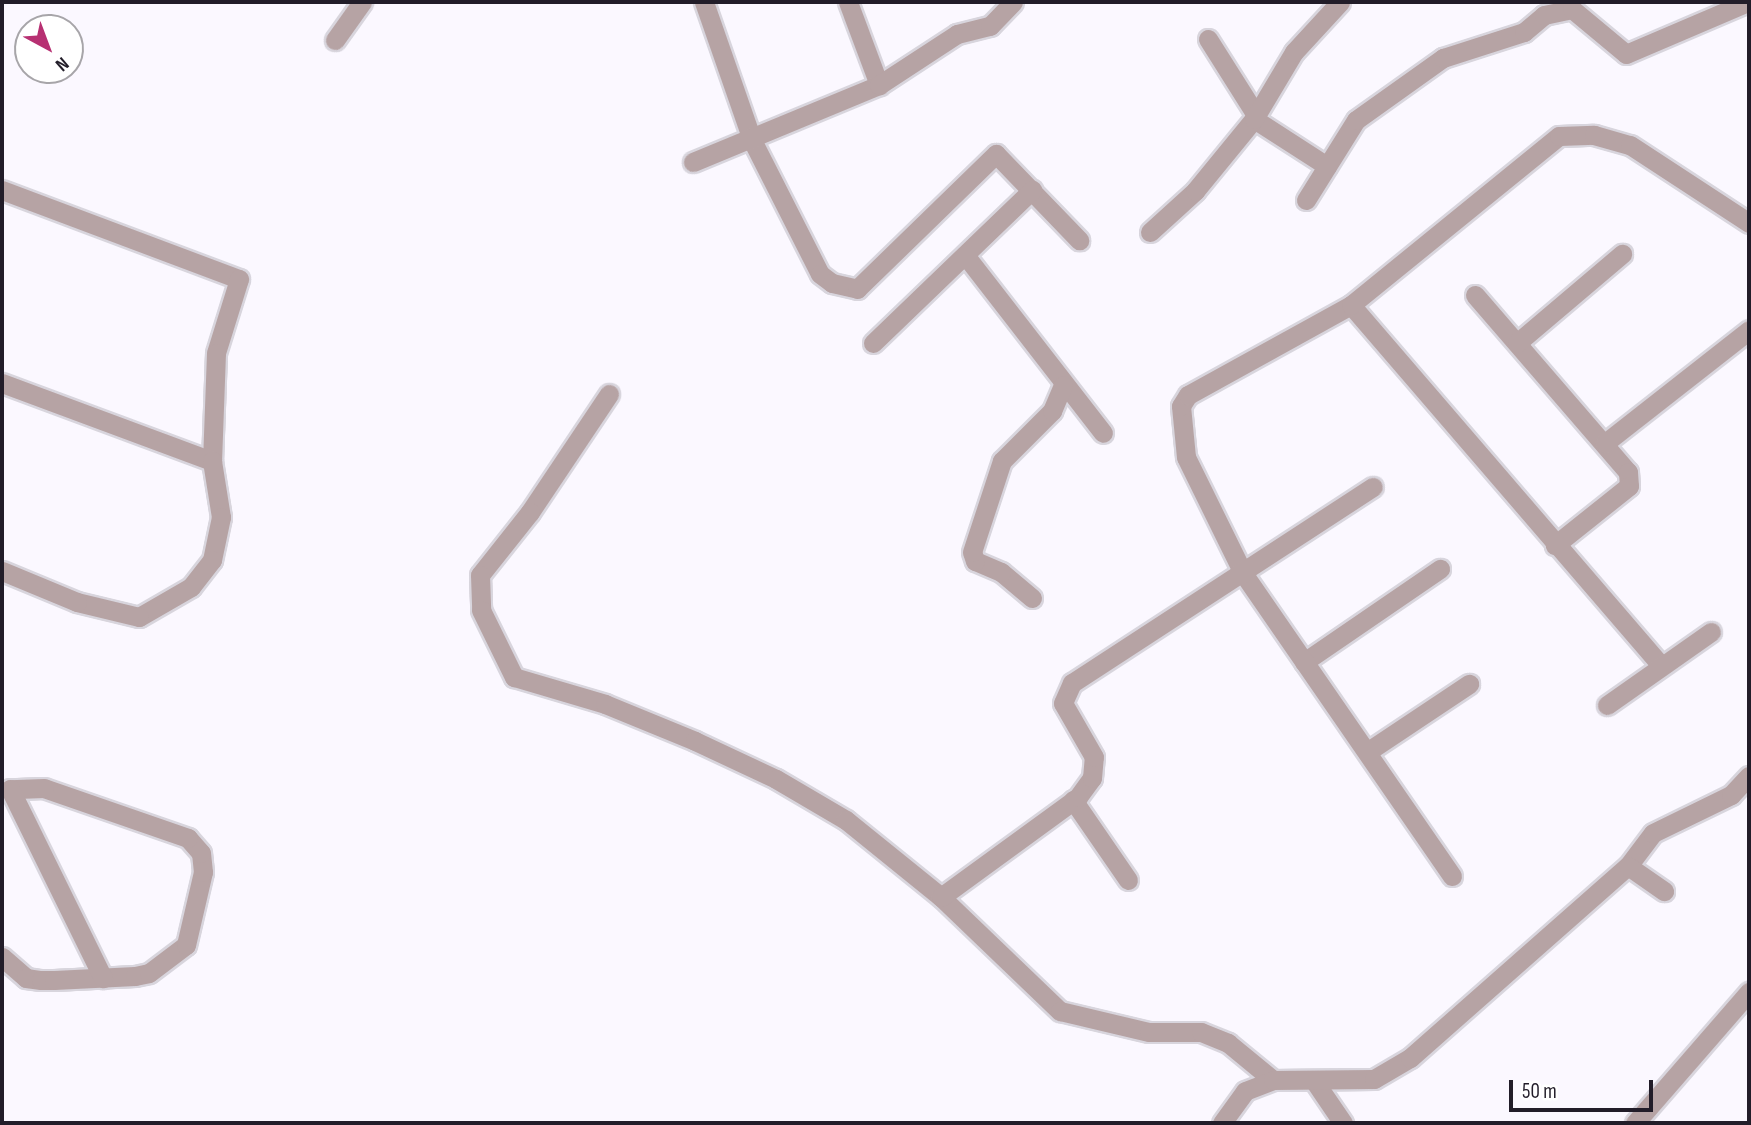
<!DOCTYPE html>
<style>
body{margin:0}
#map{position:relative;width:1751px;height:1125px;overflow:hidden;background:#fbf8ff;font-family:"Sofia Sans Condensed",sans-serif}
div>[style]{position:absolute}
.roads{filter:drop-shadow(2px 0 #d8d5dd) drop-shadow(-2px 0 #d8d5dd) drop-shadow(0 2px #d8d5dd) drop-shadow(0 -2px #d8d5dd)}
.minor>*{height:19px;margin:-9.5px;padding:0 9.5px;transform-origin:9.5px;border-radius:9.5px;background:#b6a3a4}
span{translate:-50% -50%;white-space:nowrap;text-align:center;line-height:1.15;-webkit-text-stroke:5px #fff;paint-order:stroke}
.frame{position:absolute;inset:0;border:4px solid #221d29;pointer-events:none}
.north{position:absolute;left:14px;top:14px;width:70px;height:70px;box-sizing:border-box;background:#fff;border:2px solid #a7a5a9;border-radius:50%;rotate:139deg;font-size:19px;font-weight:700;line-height:28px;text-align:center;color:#221d29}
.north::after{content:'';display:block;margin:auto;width:24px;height:32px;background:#b73072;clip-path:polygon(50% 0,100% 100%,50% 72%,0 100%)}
.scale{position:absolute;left:1509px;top:1080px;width:144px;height:32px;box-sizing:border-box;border:4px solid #221d29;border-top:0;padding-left:9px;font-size:21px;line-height:24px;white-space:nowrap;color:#221d29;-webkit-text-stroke:5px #fff;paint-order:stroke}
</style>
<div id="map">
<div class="roads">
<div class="minor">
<div style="left:704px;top:2px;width:146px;rotate:70.8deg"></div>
<div style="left:752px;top:140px;width:150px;rotate:63.1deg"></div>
<div style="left:820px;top:274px;width:15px;rotate:37deg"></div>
<div style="left:832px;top:283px;width:26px;rotate:13deg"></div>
<div style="left:857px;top:289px;width:194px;rotate:-44.2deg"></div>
<div style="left:996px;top:154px;width:120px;rotate:46deg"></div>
<div style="left:848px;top:2px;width:89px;rotate:69.5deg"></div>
<div style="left:1208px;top:39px;width:90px;rotate:57.7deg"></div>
<div style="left:335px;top:40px;width:47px;rotate:-54.6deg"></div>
<div style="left:1254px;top:119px;width:87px;rotate:32.8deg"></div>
<div style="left:693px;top:162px;width:201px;rotate:-22.5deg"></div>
<div style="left:879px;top:85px;width:93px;rotate:-33.2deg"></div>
<div style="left:957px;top:34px;width:34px;rotate:-14deg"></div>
<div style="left:990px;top:26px;width:33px;rotate:-46deg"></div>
<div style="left:2px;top:190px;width:253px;rotate:20.6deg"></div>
<div style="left:239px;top:279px;width:77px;rotate:107.3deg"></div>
<div style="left:216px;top:353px;width:108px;rotate:92.1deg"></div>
<div style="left:1306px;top:200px;width:94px;rotate:-58deg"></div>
<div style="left:1356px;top:120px;width:107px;rotate:-35.5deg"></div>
<div style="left:1443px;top:58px;width:85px;rotate:-17.8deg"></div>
<div style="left:1524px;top:32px;width:26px;rotate:-40deg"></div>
<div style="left:1544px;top:15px;width:29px;rotate:-12deg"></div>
<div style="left:1572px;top:9px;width:70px;rotate:39.8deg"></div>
<div style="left:1626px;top:54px;width:133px;rotate:-23.1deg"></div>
<div style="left:1150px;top:232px;width:61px;rotate:-42.3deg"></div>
<div style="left:1195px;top:191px;width:93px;rotate:-50.7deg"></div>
<div style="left:1254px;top:119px;width:78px;rotate:-59.2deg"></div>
<div style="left:1294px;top:52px;width:68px;rotate:-47.4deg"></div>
<div style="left:965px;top:255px;width:225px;rotate:52.2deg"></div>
<div style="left:1475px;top:295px;width:234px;rotate:49.2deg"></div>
<div style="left:1628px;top:472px;width:14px;rotate:86deg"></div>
<div style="left:1629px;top:486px;width:95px;rotate:141.4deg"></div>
<div style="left:1351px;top:305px;width:475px;rotate:49.3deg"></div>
<div style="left:873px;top:343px;width:221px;rotate:-43.9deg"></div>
<div style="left:1517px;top:343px;width:138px;rotate:-40.3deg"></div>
<div style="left:2px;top:383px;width:224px;rotate:20.4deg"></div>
<div style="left:212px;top:461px;width:57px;rotate:80.9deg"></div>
<div style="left:221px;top:517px;width:44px;rotate:101.8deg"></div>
<div style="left:212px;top:560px;width:34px;rotate:128deg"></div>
<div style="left:191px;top:587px;width:60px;rotate:150deg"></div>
<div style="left:139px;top:617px;width:64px;rotate:-166.4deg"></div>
<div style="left:77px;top:602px;width:81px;rotate:-157.5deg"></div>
<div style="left:609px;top:394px;width:142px;rotate:123.8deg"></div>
<div style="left:530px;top:512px;width:80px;rotate:128.4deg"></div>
<div style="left:480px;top:575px;width:35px;rotate:88deg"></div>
<div style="left:481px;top:610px;width:75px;rotate:63.8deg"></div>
<div style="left:514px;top:677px;width:95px;rotate:16.5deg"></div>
<div style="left:605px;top:704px;width:97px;rotate:22.3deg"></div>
<div style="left:695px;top:741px;width:89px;rotate:25.1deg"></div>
<div style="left:776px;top:779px;width:81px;rotate:30.4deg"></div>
<div style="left:846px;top:820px;width:122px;rotate:39deg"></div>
<div style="left:941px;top:897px;width:165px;rotate:43.8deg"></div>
<div style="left:1060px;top:1011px;width:91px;rotate:13.3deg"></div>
<div style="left:1149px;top:1032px;width:52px"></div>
<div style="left:1201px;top:1032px;width:29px;rotate:22deg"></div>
<div style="left:1228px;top:1043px;width:58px;rotate:39.4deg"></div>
<div style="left:1605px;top:443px;width:183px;rotate:-38.1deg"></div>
<div style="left:1032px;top:598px;width:40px;rotate:-140deg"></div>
<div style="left:1001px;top:572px;width:28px;rotate:-157deg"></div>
<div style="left:975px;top:561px;width:9px;rotate:-108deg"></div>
<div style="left:972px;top:552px;width:96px;rotate:-71.8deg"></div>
<div style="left:1002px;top:461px;width:71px;rotate:-45deg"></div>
<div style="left:1052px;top:411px;width:28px;rotate:-67deg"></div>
<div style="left:1304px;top:662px;width:165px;rotate:-34.4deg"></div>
<div style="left:1607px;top:705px;width:127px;rotate:-35.1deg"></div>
<div style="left:1367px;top:752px;width:123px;rotate:-33.7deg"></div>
<div style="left:1073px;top:800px;width:97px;rotate:55.5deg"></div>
<div style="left:1628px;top:866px;width:41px;rotate:-52.9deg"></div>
<div style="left:1653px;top:833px;width:87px;rotate:-26deg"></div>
<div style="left:1731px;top:795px;width:26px;rotate:-47deg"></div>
<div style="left:1452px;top:876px;width:368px;rotate:-124.6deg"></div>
<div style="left:1243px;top:573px;width:129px;rotate:-116.2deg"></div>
<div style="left:1186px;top:457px;width:51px;rotate:-95.6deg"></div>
<div style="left:1181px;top:406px;width:13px;rotate:-58deg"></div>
<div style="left:1188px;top:395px;width:186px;rotate:-28.9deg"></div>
<div style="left:1351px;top:305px;width:268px;rotate:-39.1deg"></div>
<div style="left:1559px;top:136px;width:35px;rotate:-2deg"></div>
<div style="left:1594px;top:135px;width:37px;rotate:16deg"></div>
<div style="left:1630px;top:145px;width:142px;rotate:33.2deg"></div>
<div style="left:941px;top:897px;width:170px;rotate:-36.1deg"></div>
<div style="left:1078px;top:797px;width:24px;rotate:-54deg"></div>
<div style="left:1092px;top:778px;width:21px;rotate:-85deg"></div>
<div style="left:1094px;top:757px;width:62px;rotate:-119.9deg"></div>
<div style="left:1063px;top:703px;width:22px;rotate:-66deg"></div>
<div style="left:1072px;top:683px;width:359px;rotate:-33.1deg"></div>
<div style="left:2px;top:957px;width:32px;rotate:41deg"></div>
<div style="left:26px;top:978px;width:15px;rotate:8deg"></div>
<div style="left:41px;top:980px;width:13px"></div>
<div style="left:54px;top:980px;width:81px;rotate:-2.8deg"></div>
<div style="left:135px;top:976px;width:14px;rotate:-12deg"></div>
<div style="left:149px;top:973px;width:46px;rotate:-37.1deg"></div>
<div style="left:186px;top:945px;width:75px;rotate:-76.9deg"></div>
<div style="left:203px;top:872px;width:19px;rotate:-96deg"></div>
<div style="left:201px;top:853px;width:20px;rotate:-131deg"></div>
<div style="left:188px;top:838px;width:152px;rotate:-160.9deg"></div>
<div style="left:44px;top:788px;width:34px;rotate:178deg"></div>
<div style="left:10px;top:789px;width:211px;rotate:63.8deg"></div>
<div style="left:1315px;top:1082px;width:50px;rotate:55.7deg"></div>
<div style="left:1222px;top:1123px;width:39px;rotate:-54deg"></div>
<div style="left:1245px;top:1091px;width:30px;rotate:-21deg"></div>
<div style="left:1273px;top:1080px;width:101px;rotate:-0.6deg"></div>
<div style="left:1374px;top:1079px;width:42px;rotate:-30.3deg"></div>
<div style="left:1410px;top:1058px;width:290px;rotate:-41.4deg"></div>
<div style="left:1628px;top:866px;width:44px;rotate:34.8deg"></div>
<div style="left:1635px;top:1123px;width:174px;rotate:-49deg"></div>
</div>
</div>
<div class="frame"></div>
<div class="north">N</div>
<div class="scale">50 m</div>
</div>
